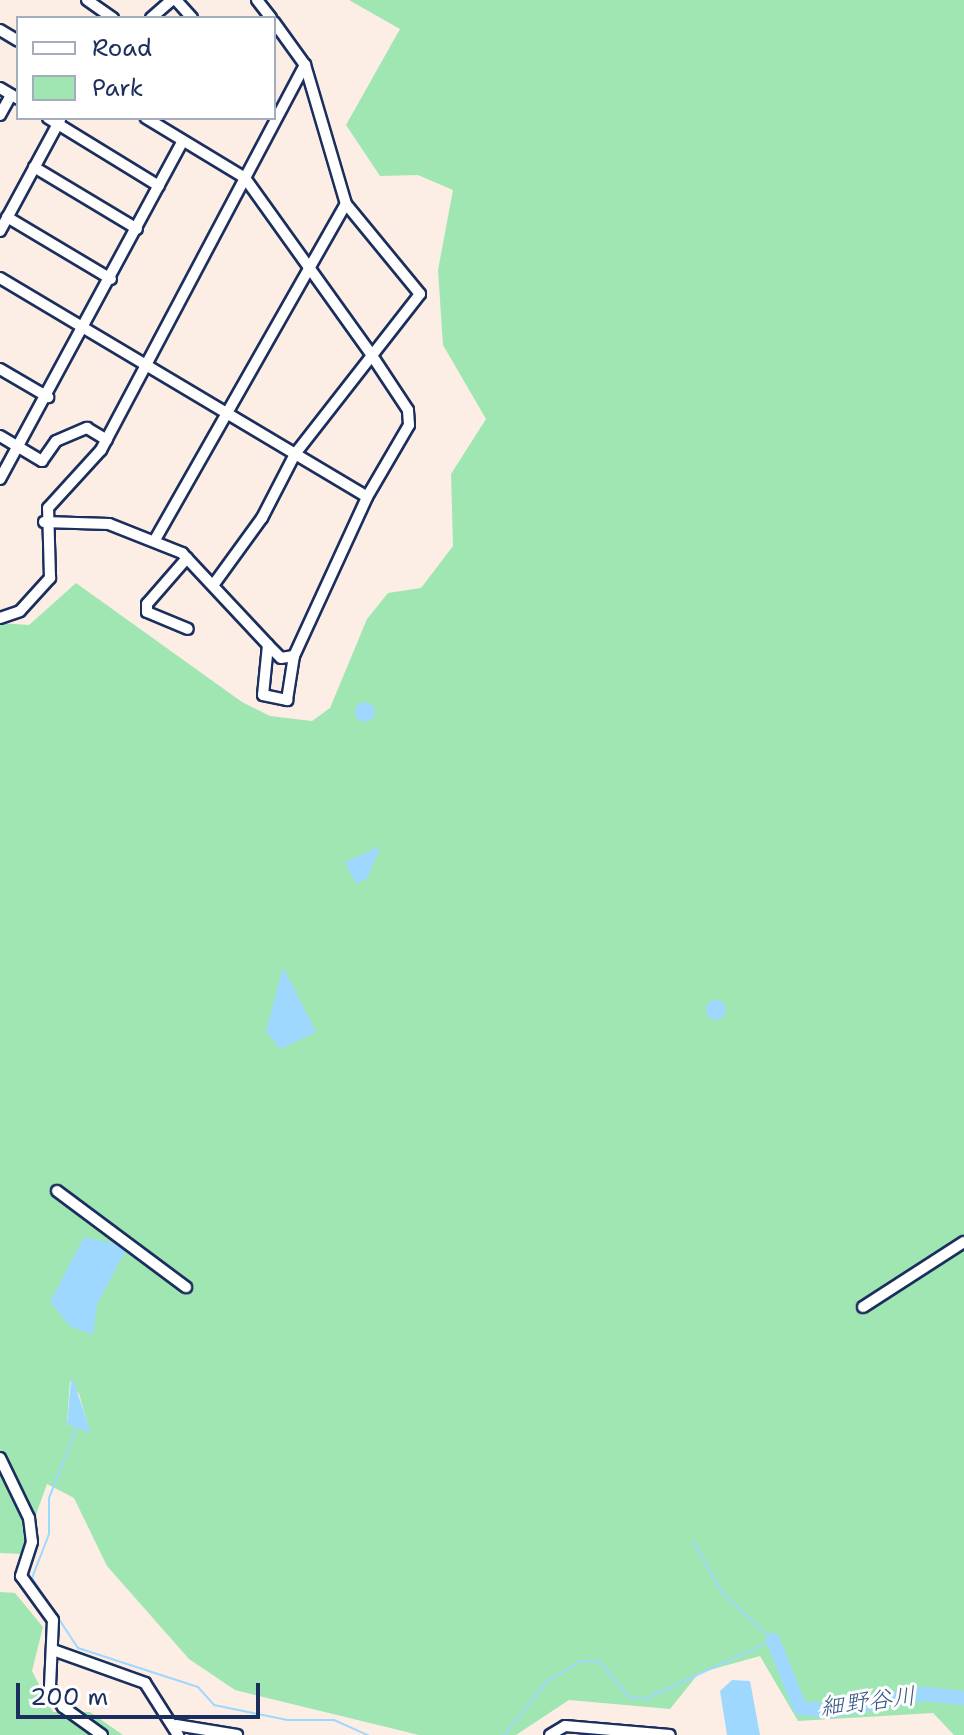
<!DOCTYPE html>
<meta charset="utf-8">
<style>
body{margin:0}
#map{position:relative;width:964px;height:1735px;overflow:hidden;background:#fceee4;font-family:"Shantell Sans","Klee One",sans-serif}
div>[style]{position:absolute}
.green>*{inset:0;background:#a0e6b3}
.water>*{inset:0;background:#9fd8ff}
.round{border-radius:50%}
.stream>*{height:2px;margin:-1px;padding:0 1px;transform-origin:1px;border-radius:1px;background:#9fd8ff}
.river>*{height:14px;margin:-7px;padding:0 7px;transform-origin:7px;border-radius:7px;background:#9fd8ff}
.roads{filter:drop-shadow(2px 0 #1b2f5e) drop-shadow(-2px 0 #1b2f5e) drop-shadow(0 2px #1b2f5e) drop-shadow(0 -2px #1b2f5e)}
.minor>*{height:10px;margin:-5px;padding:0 5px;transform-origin:5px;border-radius:5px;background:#fff}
span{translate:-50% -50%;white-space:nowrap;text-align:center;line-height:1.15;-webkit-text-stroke:6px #fff;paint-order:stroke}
.water-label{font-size:24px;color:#3c5986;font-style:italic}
.legend{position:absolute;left:16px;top:16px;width:260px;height:104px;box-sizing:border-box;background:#fff;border:2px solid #a4acbf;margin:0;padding:10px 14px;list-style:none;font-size:24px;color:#1b2f5e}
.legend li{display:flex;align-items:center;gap:16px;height:40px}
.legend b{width:40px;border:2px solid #a4acbf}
.scale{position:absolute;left:16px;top:1683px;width:244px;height:36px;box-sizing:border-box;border:4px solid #1b2f5e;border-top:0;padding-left:10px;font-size:24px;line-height:28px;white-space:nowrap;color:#1b2f5e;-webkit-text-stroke:6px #fff;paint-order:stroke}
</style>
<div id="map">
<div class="green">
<div style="clip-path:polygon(evenodd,349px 0,964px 0,964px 1735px,954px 1735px,933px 1713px,798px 1721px,760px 1656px,699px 1673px,670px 1709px,569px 1700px,516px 1735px,419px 1735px,235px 1690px,189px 1659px,107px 1566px,74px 1498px,47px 1484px,22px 1554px,0 1553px,0 623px,29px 625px,76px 583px,242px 702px,270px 716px,312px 721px,330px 708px,367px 619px,388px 593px,421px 588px,453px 546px,451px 474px,486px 419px,443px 345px,438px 270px,453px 190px,418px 175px,380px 176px,346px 125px,400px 29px,349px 0,70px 1381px,79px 1394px,90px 1432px,67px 1424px,70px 1381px)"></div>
<div style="clip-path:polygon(0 1592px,15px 1593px,43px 1627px,32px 1671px,53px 1712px,90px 1712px,123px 1735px,0 1735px)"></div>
</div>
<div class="water">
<div class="round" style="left:355px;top:702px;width:20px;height:20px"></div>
<div style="clip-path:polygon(381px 846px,367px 878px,356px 884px,345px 862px)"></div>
<div style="clip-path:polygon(283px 967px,316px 1032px,280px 1049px,266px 1031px)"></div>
<div class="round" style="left:706px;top:1000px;width:20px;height:20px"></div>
<div style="clip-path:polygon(84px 1237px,128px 1247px,97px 1304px,93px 1335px,70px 1326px,50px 1302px)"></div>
<div style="clip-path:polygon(71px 1380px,74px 1382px,91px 1433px,67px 1424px)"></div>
<div style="clip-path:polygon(732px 1680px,750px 1681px,760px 1735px,727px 1735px,720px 1691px)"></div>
</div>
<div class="stream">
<div style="left:77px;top:1427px;width:76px;rotate:111.5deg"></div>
<div style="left:49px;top:1498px;width:36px;rotate:90deg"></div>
<div style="left:49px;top:1534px;width:47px;rotate:111.1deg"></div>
<div style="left:32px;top:1578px;width:84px;rotate:56.7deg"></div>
<div style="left:78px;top:1648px;width:126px;rotate:18deg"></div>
<div style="left:198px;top:1687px;width:24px;rotate:48deg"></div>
<div style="left:214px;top:1705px;width:75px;rotate:11.6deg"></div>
<div style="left:287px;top:1720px;width:47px"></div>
<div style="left:334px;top:1720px;width:37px;rotate:24deg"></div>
<div style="left:504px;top:1735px;width:70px;rotate:-51.3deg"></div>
<div style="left:548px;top:1680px;width:39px;rotate:-29deg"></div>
<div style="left:582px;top:1661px;width:17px"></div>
<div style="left:599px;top:1661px;width:48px;rotate:50deg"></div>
<div style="left:630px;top:1698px;width:15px;rotate:4deg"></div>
<div style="left:645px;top:1699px;width:141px;rotate:-24.7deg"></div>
<div style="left:773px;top:1640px;width:68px;rotate:-137.4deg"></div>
<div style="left:723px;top:1594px;width:61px;rotate:-119.5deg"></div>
</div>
<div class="river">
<div style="left:773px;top:1640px;width:73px;rotate:68.3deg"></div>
<div style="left:800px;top:1708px;width:31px;rotate:6deg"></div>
<div style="left:831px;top:1711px;width:94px;rotate:-10.5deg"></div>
<div style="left:923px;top:1694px;width:41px;rotate:5.6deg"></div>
</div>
<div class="roads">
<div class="minor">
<div style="left:87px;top:0;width:32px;rotate:35deg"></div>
<div style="left:176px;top:0;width:24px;rotate:48deg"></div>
<div style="left:257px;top:0;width:23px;rotate:52deg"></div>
<div style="left:151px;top:18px;width:28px;rotate:-41deg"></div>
<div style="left:0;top:30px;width:21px;rotate:31deg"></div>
<div style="left:0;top:88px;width:21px;rotate:31deg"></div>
<div style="left:0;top:115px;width:23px;rotate:-61deg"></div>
<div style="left:48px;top:118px;width:130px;rotate:31.5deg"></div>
<div style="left:34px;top:167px;width:120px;rotate:31deg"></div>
<div style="left:7px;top:217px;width:121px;rotate:30.8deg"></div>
<div style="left:0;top:231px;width:126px;rotate:-61.6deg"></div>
<div style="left:0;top:278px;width:427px;rotate:30.8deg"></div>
<div style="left:0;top:369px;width:56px;rotate:30.3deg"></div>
<div style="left:0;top:436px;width:49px;rotate:30.8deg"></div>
<div style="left:42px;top:461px;width:24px;rotate:-55deg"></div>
<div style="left:56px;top:441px;width:34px;rotate:-23deg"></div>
<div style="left:87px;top:428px;width:23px;rotate:31deg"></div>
<div style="left:0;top:479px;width:384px;rotate:-61.6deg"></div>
<div style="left:44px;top:522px;width:65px;rotate:1.8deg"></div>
<div style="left:109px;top:524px;width:79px;rotate:21.7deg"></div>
<div style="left:182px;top:553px;width:126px;rotate:46.9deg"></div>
<div style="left:268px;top:645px;width:50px;rotate:95.7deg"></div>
<div style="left:263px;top:695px;width:25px;rotate:12deg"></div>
<div style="left:287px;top:700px;width:45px;rotate:-81deg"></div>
<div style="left:294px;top:656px;width:175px;rotate:-65.3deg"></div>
<div style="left:367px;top:497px;width:83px;rotate:-59.7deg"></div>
<div style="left:409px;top:425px;width:15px;rotate:-94deg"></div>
<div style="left:408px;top:410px;width:67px;rotate:-123.5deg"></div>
<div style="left:371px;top:354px;width:216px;rotate:-125.6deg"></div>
<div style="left:245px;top:178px;width:116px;rotate:-148.8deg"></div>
<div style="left:156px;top:538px;width:384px;rotate:-60.4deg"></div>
<div style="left:187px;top:558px;width:61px;rotate:131deg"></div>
<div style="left:147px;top:604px;width:8px;rotate:90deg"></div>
<div style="left:147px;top:612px;width:44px;rotate:22.5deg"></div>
<div style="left:214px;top:584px;width:82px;rotate:-54deg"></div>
<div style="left:262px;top:518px;width:72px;rotate:-62.7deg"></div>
<div style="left:295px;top:454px;width:203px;rotate:-52deg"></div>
<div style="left:420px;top:294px;width:117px;rotate:-129.4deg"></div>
<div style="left:346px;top:204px;width:145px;rotate:-106.4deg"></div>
<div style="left:305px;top:65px;width:53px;rotate:-125.8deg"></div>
<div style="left:0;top:618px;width:21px;rotate:-19deg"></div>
<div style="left:20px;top:611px;width:45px;rotate:-47.7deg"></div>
<div style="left:50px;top:578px;width:70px;rotate:-91.6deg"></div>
<div style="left:48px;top:508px;width:79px;rotate:-47.6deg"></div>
<div style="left:101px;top:450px;width:436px;rotate:-62.1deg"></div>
<div style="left:268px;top:645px;width:18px;rotate:45deg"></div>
<div style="left:281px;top:658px;width:13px;rotate:-9deg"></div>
<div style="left:57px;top:1191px;width:161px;rotate:36.7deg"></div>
<div style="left:863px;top:1307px;width:120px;rotate:-32.8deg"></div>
<div style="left:0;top:1458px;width:67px;rotate:64.2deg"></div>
<div style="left:29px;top:1518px;width:24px;rotate:83deg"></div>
<div style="left:32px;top:1542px;width:36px;rotate:108deg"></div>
<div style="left:21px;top:1576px;width:54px;rotate:54deg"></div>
<div style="left:53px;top:1620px;width:67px;rotate:92.6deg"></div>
<div style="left:50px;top:1687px;width:24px;rotate:57deg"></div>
<div style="left:63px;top:1707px;width:48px;rotate:35.7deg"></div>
<div style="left:53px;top:1650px;width:98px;rotate:19.7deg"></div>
<div style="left:145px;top:1683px;width:62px;rotate:57.6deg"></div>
<div style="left:176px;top:1725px;width:62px;rotate:9.3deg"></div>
<div style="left:550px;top:1735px;width:17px;rotate:-31deg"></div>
<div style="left:565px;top:1726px;width:105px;rotate:4.9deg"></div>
</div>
</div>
<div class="water-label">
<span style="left:868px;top:1702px;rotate:-7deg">細野谷川</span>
</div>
<ul class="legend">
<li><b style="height:10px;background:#fff"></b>Road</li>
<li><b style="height:22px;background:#a0e6b3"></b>Park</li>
</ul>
<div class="scale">200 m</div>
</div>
